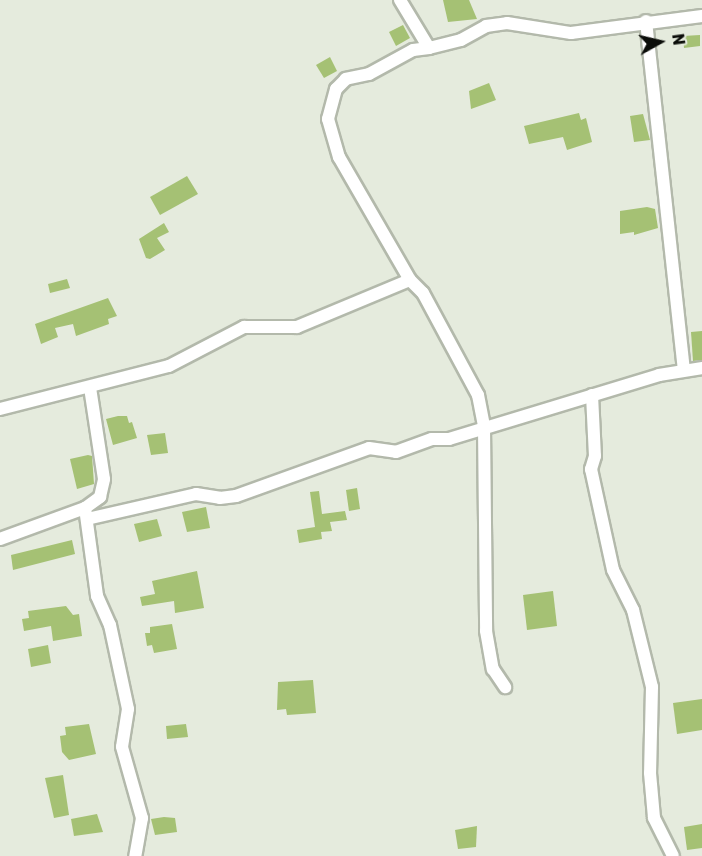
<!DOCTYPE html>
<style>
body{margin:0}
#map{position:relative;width:702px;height:856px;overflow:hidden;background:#e5ebdd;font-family:Rubik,sans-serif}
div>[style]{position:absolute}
.building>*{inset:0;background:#a5c174}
.roads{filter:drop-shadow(2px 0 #b3b9ab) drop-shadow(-2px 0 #b3b9ab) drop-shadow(0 2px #b3b9ab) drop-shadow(0 -2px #b3b9ab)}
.minor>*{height:12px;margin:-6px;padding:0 6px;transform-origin:6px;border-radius:6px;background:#fff}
span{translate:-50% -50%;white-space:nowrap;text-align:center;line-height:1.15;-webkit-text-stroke:6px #e5ebdd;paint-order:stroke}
.north{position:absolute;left:630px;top:12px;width:60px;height:60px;-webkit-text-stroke:4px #e5ebdd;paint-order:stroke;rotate:82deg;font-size:16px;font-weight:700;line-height:24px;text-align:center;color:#0b0d09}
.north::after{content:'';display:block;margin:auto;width:21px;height:27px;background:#0b0d09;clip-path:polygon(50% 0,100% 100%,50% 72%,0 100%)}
</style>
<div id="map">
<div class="building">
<div style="clip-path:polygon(443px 0,469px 0,477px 19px,448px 22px)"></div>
<div style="clip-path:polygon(403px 25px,410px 38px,396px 46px,389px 32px)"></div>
<div style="clip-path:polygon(700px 35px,700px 46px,684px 48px,683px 36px)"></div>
<div style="clip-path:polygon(330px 57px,337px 71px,324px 78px,316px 65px)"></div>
<div style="clip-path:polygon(489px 83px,496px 100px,471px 109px,469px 91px)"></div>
<div style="clip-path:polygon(579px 113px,581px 120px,586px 118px,592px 142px,567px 150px,563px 137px,529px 144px,524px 126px)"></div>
<div style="clip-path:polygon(643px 114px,650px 140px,634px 142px,630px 116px)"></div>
<div style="clip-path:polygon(187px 176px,198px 194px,160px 215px,150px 197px)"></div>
<div style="clip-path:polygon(647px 207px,655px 209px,658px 228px,634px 235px,634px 232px,620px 234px,620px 211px)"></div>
<div style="clip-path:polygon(164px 223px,169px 232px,157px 238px,165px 250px,150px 259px,146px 258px,139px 239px)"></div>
<div style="clip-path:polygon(67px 279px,70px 288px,50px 293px,48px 284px)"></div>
<div style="clip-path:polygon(108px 298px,117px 316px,108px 319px,109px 324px,76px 336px,73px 324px,55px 328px,58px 337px,41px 344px,35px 324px)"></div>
<div style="clip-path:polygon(702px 331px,702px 360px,693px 361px,691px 332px)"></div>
<div style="clip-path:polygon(118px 416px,127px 416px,129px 423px,132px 422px,137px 438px,113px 445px,106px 419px)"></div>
<div style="clip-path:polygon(165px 433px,168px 453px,151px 455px,147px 435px)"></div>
<div style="clip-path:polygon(88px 455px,92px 456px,94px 484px,77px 489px,70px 459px)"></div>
<div style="clip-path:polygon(357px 488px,360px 509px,349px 511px,346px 490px)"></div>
<div style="clip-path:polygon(319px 491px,322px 514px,345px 511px,347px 520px,330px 522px,332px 531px,321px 532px,322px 539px,299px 543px,297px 530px,315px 527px,310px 492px)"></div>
<div style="clip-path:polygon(206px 507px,210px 528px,187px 532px,182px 512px)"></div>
<div style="clip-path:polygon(157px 519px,162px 536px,139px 542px,134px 524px)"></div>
<div style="clip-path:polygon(72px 540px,75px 554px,13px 570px,11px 555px)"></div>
<div style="clip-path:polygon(197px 571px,204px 608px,175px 613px,174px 601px,142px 606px,140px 597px,155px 594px,152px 581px)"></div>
<div style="clip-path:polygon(553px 591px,557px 626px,527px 630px,523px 595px)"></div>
<div style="clip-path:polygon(66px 606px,73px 615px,79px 614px,82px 636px,53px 641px,51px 626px,24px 631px,22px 619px,29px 618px,28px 611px)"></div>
<div style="clip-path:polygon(172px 624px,177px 649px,154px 653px,152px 645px,147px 646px,145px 633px,150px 633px,150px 627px)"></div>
<div style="clip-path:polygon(48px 645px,51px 663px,31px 667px,28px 649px)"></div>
<div style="clip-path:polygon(313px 680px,316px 713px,287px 715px,286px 709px,277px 710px,278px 682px)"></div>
<div style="clip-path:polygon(702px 699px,702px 730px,677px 734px,673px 703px)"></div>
<div style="clip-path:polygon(89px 724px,96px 754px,69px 760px,62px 752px,60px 736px,66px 735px,65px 727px)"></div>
<div style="clip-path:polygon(186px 724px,188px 737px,167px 739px,166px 726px)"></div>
<div style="clip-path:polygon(63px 775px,69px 815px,54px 818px,45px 778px)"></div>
<div style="clip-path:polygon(97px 814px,103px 832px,74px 836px,71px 819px)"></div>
<div style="clip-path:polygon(164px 817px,175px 818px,177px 832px,155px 835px,151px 819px)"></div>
<div style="clip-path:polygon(702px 824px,702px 848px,687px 850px,684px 827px)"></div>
<div style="clip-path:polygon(477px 826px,476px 847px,458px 849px,455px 830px)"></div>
</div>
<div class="roads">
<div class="minor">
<div style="left:400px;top:0;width:56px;rotate:58.9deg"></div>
<div style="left:429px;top:48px;width:33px;rotate:-14deg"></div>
<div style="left:461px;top:40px;width:29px;rotate:-29deg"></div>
<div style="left:486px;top:26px;width:21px;rotate:-8deg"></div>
<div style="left:507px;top:23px;width:65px;rotate:8.9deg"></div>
<div style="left:571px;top:33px;width:132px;rotate:-7.4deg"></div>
<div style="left:646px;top:21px;width:351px;rotate:83.8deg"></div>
<div style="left:429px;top:48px;width:16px;rotate:173deg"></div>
<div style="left:413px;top:50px;width:50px;rotate:151.4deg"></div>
<div style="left:369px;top:74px;width:24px;rotate:168deg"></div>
<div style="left:346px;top:79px;width:14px;rotate:135deg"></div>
<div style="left:336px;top:89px;width:31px;rotate:105deg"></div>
<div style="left:328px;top:119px;width:40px;rotate:74deg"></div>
<div style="left:339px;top:157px;width:142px;rotate:60deg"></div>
<div style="left:410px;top:280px;width:18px;rotate:45deg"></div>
<div style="left:423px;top:293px;width:116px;rotate:61.7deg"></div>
<div style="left:478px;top:395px;width:33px;rotate:79deg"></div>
<div style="left:484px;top:427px;width:204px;rotate:89.4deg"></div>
<div style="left:486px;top:631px;width:39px;rotate:80deg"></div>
<div style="left:493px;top:669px;width:22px;rotate:56deg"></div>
<div style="left:592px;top:395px;width:61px;rotate:87.2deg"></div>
<div style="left:595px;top:456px;width:14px;rotate:107deg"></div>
<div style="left:591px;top:469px;width:103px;rotate:77.7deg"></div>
<div style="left:613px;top:570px;width:45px;rotate:63.4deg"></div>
<div style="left:633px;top:610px;width:79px;rotate:76.1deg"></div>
<div style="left:652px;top:687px;width:86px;rotate:91.3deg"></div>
<div style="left:650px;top:773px;width:45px;rotate:84.9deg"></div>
<div style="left:654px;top:818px;width:42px;rotate:63.4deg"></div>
<div style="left:0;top:409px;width:174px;rotate:-14.3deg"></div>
<div style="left:169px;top:366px;width:85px;rotate:-27.5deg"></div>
<div style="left:244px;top:327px;width:53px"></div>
<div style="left:297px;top:327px;width:122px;rotate:-22.6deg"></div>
<div style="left:85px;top:508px;width:89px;rotate:82.2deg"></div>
<div style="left:97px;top:596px;width:32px;rotate:66deg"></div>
<div style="left:110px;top:625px;width:86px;rotate:77.9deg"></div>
<div style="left:128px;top:709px;width:38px;rotate:99deg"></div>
<div style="left:122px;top:747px;width:74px;rotate:74.3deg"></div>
<div style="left:142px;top:818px;width:39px;rotate:100deg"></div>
<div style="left:87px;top:519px;width:112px;rotate:-12.9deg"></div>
<div style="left:196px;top:494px;width:24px;rotate:9deg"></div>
<div style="left:220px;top:498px;width:16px;rotate:-7deg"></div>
<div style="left:236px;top:496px;width:141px;rotate:-19.8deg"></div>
<div style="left:369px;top:448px;width:27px;rotate:8deg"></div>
<div style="left:396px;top:452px;width:38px;rotate:-20deg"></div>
<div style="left:432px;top:439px;width:17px"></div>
<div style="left:449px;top:439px;width:220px;rotate:-16.9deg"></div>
<div style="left:659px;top:375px;width:44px;rotate:-9.2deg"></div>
<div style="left:0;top:539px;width:90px;rotate:-20deg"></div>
<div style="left:85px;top:508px;width:19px;rotate:-36deg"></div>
<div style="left:100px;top:497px;width:18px;rotate:-77deg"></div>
<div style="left:104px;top:479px;width:92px;rotate:-98.7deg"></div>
</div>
</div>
<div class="north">N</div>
</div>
